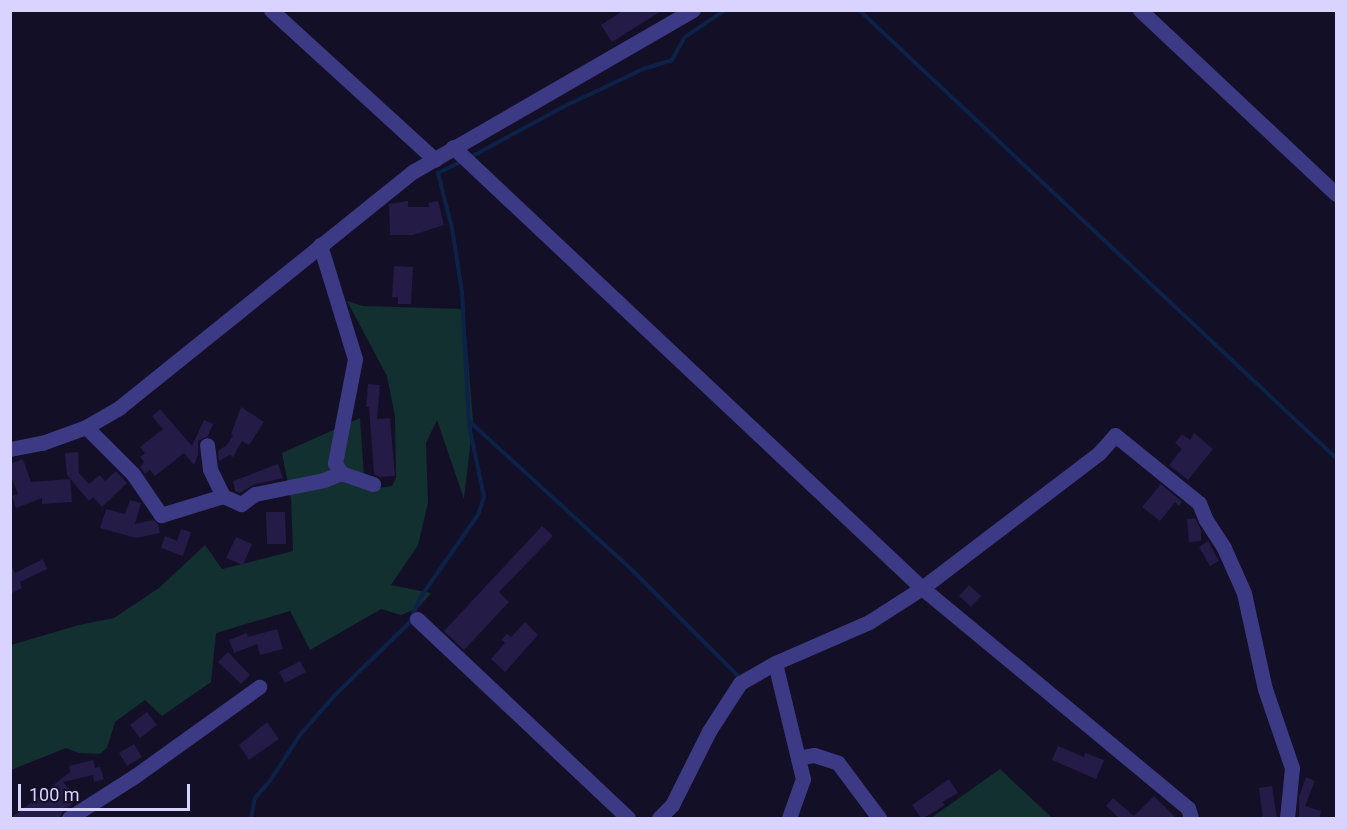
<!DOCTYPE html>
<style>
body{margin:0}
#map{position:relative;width:1347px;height:829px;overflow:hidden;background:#130f26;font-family:Roboto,sans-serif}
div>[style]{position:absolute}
.green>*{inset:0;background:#12302f}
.stream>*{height:4px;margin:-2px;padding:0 2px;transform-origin:2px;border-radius:2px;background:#0c2248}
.building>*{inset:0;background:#241b47}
.minor>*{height:15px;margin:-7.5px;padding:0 7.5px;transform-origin:7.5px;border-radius:7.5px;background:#3d3a85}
span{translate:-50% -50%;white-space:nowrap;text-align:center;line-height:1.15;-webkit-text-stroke:6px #130f26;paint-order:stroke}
.frame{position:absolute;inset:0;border:12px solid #d9d4ff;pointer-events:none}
.scale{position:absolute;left:18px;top:784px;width:172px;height:27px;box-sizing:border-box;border:3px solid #d9d4ff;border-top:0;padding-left:8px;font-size:18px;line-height:21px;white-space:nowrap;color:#d9d4ff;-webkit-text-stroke:4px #130f26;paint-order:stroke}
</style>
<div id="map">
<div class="green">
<div style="clip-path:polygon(347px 301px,363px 306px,464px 309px,473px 421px,464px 499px,437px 420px,426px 443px,428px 503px,418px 545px,391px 585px,431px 593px,418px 608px,401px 615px,381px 609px,310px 650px,290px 611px,216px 633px,211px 682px,162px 716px,145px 700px,115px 722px,107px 748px,100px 754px,79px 753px,66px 748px,11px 770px,11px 645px,79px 625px,114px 618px,159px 588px,205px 545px,222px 569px,293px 551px,291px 499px,282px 453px,360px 418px,365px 490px,392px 486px,396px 478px,395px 417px,387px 376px)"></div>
<div style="clip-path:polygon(1000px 769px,1052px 818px,931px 818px)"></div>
</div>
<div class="stream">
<div style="left:859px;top:10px;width:654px;rotate:43.2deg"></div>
<div style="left:469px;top:158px;width:107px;rotate:-28.5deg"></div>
<div style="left:563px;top:107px;width:89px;rotate:-25.4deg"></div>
<div style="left:643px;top:69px;width:30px;rotate:-17deg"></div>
<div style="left:672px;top:60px;width:26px;rotate:-61deg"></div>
<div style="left:685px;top:37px;width:48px;rotate:-34deg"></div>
<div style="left:469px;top:421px;width:219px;rotate:42.4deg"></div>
<div style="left:631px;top:569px;width:151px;rotate:45deg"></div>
<div style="left:251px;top:818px;width:20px;rotate:-79deg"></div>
<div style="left:255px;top:798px;width:23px;rotate:-49deg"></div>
<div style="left:270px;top:781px;width:55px;rotate:-56.9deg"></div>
<div style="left:300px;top:735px;width:53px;rotate:-48.8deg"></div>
<div style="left:335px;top:695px;width:103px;rotate:-44.2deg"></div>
<div style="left:409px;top:623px;width:27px;rotate:-66deg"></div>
<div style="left:420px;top:598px;width:101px;rotate:-55.1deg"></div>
<div style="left:478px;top:515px;width:19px;rotate:-72deg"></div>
<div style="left:484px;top:497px;width:74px;rotate:-101.8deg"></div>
<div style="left:469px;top:425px;width:133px;rotate:-93deg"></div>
<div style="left:462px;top:292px;width:65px;rotate:-98.9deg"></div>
<div style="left:452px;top:228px;width:57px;rotate:-104.3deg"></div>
<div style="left:438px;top:173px;width:28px;rotate:-26deg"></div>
</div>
<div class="building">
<div style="clip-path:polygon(624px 10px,663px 10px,612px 42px,601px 25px)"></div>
<div style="clip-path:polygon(408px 201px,408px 207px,429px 207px,428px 203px,438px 201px,444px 225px,413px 235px,390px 235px,389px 204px)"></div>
<div style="clip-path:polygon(394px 266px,413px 267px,411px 304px,398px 304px,398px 297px,392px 297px)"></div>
<div style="clip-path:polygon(368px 384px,380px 385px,377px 419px,390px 418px,395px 476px,380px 477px,374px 474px,369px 407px,366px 407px)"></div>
<div style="clip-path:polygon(241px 407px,264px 422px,249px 445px,242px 441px,233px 457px,230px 455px,219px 461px,218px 451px,227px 445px,233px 435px,231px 434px)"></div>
<div style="clip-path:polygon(160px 409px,192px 446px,204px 420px,213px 424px,208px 436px,198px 441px,198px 455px,194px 465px,184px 453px,155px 476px,150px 470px,145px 474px,140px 467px,144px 462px,140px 457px,145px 453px,140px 447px,163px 429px,152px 416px)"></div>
<div style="clip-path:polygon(1194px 433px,1213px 449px,1188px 480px,1169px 465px,1182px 449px,1175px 443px,1182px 434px,1190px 440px)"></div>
<div style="clip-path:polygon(78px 452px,79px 473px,89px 484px,100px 475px,105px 481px,116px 471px,127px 483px,102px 507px,93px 497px,89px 501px,67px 475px,65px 453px)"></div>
<div style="clip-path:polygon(23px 459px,31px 482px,70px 479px,72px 502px,42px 504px,42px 498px,16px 508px,12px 496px,18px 494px,10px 474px,10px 464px)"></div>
<div style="clip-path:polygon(278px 464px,283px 478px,253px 485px,240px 493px,235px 491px,233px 481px)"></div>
<div style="clip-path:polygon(1161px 484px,1182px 502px,1179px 506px,1175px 502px,1160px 521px,1142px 507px)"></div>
<div style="clip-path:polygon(130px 500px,141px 503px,135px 524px,153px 520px,158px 524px,160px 533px,136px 538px,100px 528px,106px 509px,125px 514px)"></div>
<div style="clip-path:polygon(266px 512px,285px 512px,286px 544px,267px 544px)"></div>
<div style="clip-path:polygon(1195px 518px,1201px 530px,1201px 541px,1189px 542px,1187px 519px)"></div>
<div style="clip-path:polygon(542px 526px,553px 536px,499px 592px,509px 602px,464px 650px,444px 631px)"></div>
<div style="clip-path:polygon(181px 529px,191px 532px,183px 556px,161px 548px,165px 536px,177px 541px)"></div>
<div style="clip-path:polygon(236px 537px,252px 544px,243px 565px,226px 558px)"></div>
<div style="clip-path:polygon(1208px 541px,1219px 561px,1210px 566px,1199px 547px)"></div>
<div style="clip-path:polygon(43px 559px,47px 569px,20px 582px,22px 588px,10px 594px,10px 563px,15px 573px)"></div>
<div style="clip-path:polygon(969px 585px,981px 596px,971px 607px,959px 596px)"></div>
<div style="clip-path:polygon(525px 622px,538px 635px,505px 672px,491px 659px,505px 643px,501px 640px,507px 634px,511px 637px)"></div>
<div style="clip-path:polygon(277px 629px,283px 649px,260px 655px,257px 644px,234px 653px,229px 640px,247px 633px,248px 637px)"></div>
<div style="clip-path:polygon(228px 652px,250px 675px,241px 684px,218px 662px)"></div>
<div style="clip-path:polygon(300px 661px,306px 672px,285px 683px,279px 672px)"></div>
<div style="clip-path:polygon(147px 712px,157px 725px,140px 738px,130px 725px)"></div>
<div style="clip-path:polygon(267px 722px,279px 739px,249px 760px,239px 745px)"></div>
<div style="clip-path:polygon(134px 744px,142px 757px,127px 766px,119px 753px)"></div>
<div style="clip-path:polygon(1058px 746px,1084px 757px,1085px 753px,1104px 760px,1096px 779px,1052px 760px)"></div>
<div style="clip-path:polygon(93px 760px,95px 768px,100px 767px,104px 779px,94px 782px,93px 775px,63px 782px,69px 789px,66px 793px,74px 803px,63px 810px,59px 819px,10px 819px,70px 772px,69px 766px)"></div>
<div style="clip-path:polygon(1306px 777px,1315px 781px,1305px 806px,1321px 811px,1319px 819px,1299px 819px,1299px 797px)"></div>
<div style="clip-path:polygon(949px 779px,958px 793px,942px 802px,945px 805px,922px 819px,912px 805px)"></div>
<div style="clip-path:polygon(1272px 786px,1277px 819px,1263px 819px,1259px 788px)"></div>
<div style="clip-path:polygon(1154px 796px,1177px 819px,1120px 819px,1106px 806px,1113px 798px,1134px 816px)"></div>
</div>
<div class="minor">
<div style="left:271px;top:10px;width:222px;rotate:42.4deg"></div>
<div style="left:1140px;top:10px;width:269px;rotate:43.2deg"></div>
<div style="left:453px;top:147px;width:644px;rotate:43.24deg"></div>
<div style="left:922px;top:588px;width:345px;rotate:39.6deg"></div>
<div style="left:1188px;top:808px;width:10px;rotate:73deg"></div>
<div style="left:320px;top:245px;width:119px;rotate:72.9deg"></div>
<div style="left:355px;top:359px;width:106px;rotate:100.9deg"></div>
<div style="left:335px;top:463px;width:12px;rotate:59deg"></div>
<div style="left:86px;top:427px;width:66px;rotate:45deg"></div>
<div style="left:133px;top:474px;width:50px;rotate:55.7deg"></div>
<div style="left:161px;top:515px;width:65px;rotate:-17deg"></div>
<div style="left:223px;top:496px;width:30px;rotate:-116deg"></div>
<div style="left:210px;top:469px;width:24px;rotate:-97deg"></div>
<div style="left:10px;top:449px;width:33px;rotate:-11deg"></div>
<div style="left:42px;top:443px;width:47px;rotate:-20deg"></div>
<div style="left:86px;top:427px;width:39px;rotate:-30deg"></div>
<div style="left:120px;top:407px;width:377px;rotate:-38.8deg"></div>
<div style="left:414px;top:171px;width:322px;rotate:-30deg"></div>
<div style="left:223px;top:496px;width:20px;rotate:24deg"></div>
<div style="left:241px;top:504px;width:17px;rotate:-36deg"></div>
<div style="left:255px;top:494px;width:70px;rotate:-11.5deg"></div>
<div style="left:324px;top:480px;width:18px;rotate:-22deg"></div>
<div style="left:341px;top:473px;width:34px;rotate:19deg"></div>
<div style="left:417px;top:619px;width:290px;rotate:43.3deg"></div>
<div style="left:798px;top:758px;width:16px;rotate:-11deg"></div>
<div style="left:814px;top:755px;width:25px;rotate:18deg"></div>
<div style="left:838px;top:763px;width:69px;rotate:53.3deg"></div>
<div style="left:69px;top:818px;width:78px;rotate:-32.5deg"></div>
<div style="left:135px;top:776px;width:153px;rotate:-35.7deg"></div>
<div style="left:659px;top:818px;width:18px;rotate:-45deg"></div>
<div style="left:672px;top:805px;width:83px;rotate:-63.4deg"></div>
<div style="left:709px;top:731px;width:57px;rotate:-57.1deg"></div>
<div style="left:740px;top:683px;width:40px;rotate:-29.7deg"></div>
<div style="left:789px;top:818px;width:41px;rotate:-70.3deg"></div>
<div style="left:803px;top:779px;width:119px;rotate:-103.6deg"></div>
<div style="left:775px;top:663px;width:103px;rotate:-23.6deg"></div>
<div style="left:869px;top:622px;width:63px;rotate:-32.7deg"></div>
<div style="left:922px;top:588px;width:223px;rotate:-37.3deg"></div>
<div style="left:1099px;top:453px;width:24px;rotate:-48deg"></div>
<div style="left:1115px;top:435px;width:108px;rotate:39deg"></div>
<div style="left:1199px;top:503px;width:18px;rotate:68deg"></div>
<div style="left:1206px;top:520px;width:33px;rotate:57deg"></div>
<div style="left:1224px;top:548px;width:49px;rotate:66deg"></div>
<div style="left:1244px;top:593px;width:98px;rotate:77.7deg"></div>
<div style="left:1265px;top:689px;width:83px;rotate:71.1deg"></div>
<div style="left:1292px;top:768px;width:50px;rotate:95.7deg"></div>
</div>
<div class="frame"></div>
<div class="scale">100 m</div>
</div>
